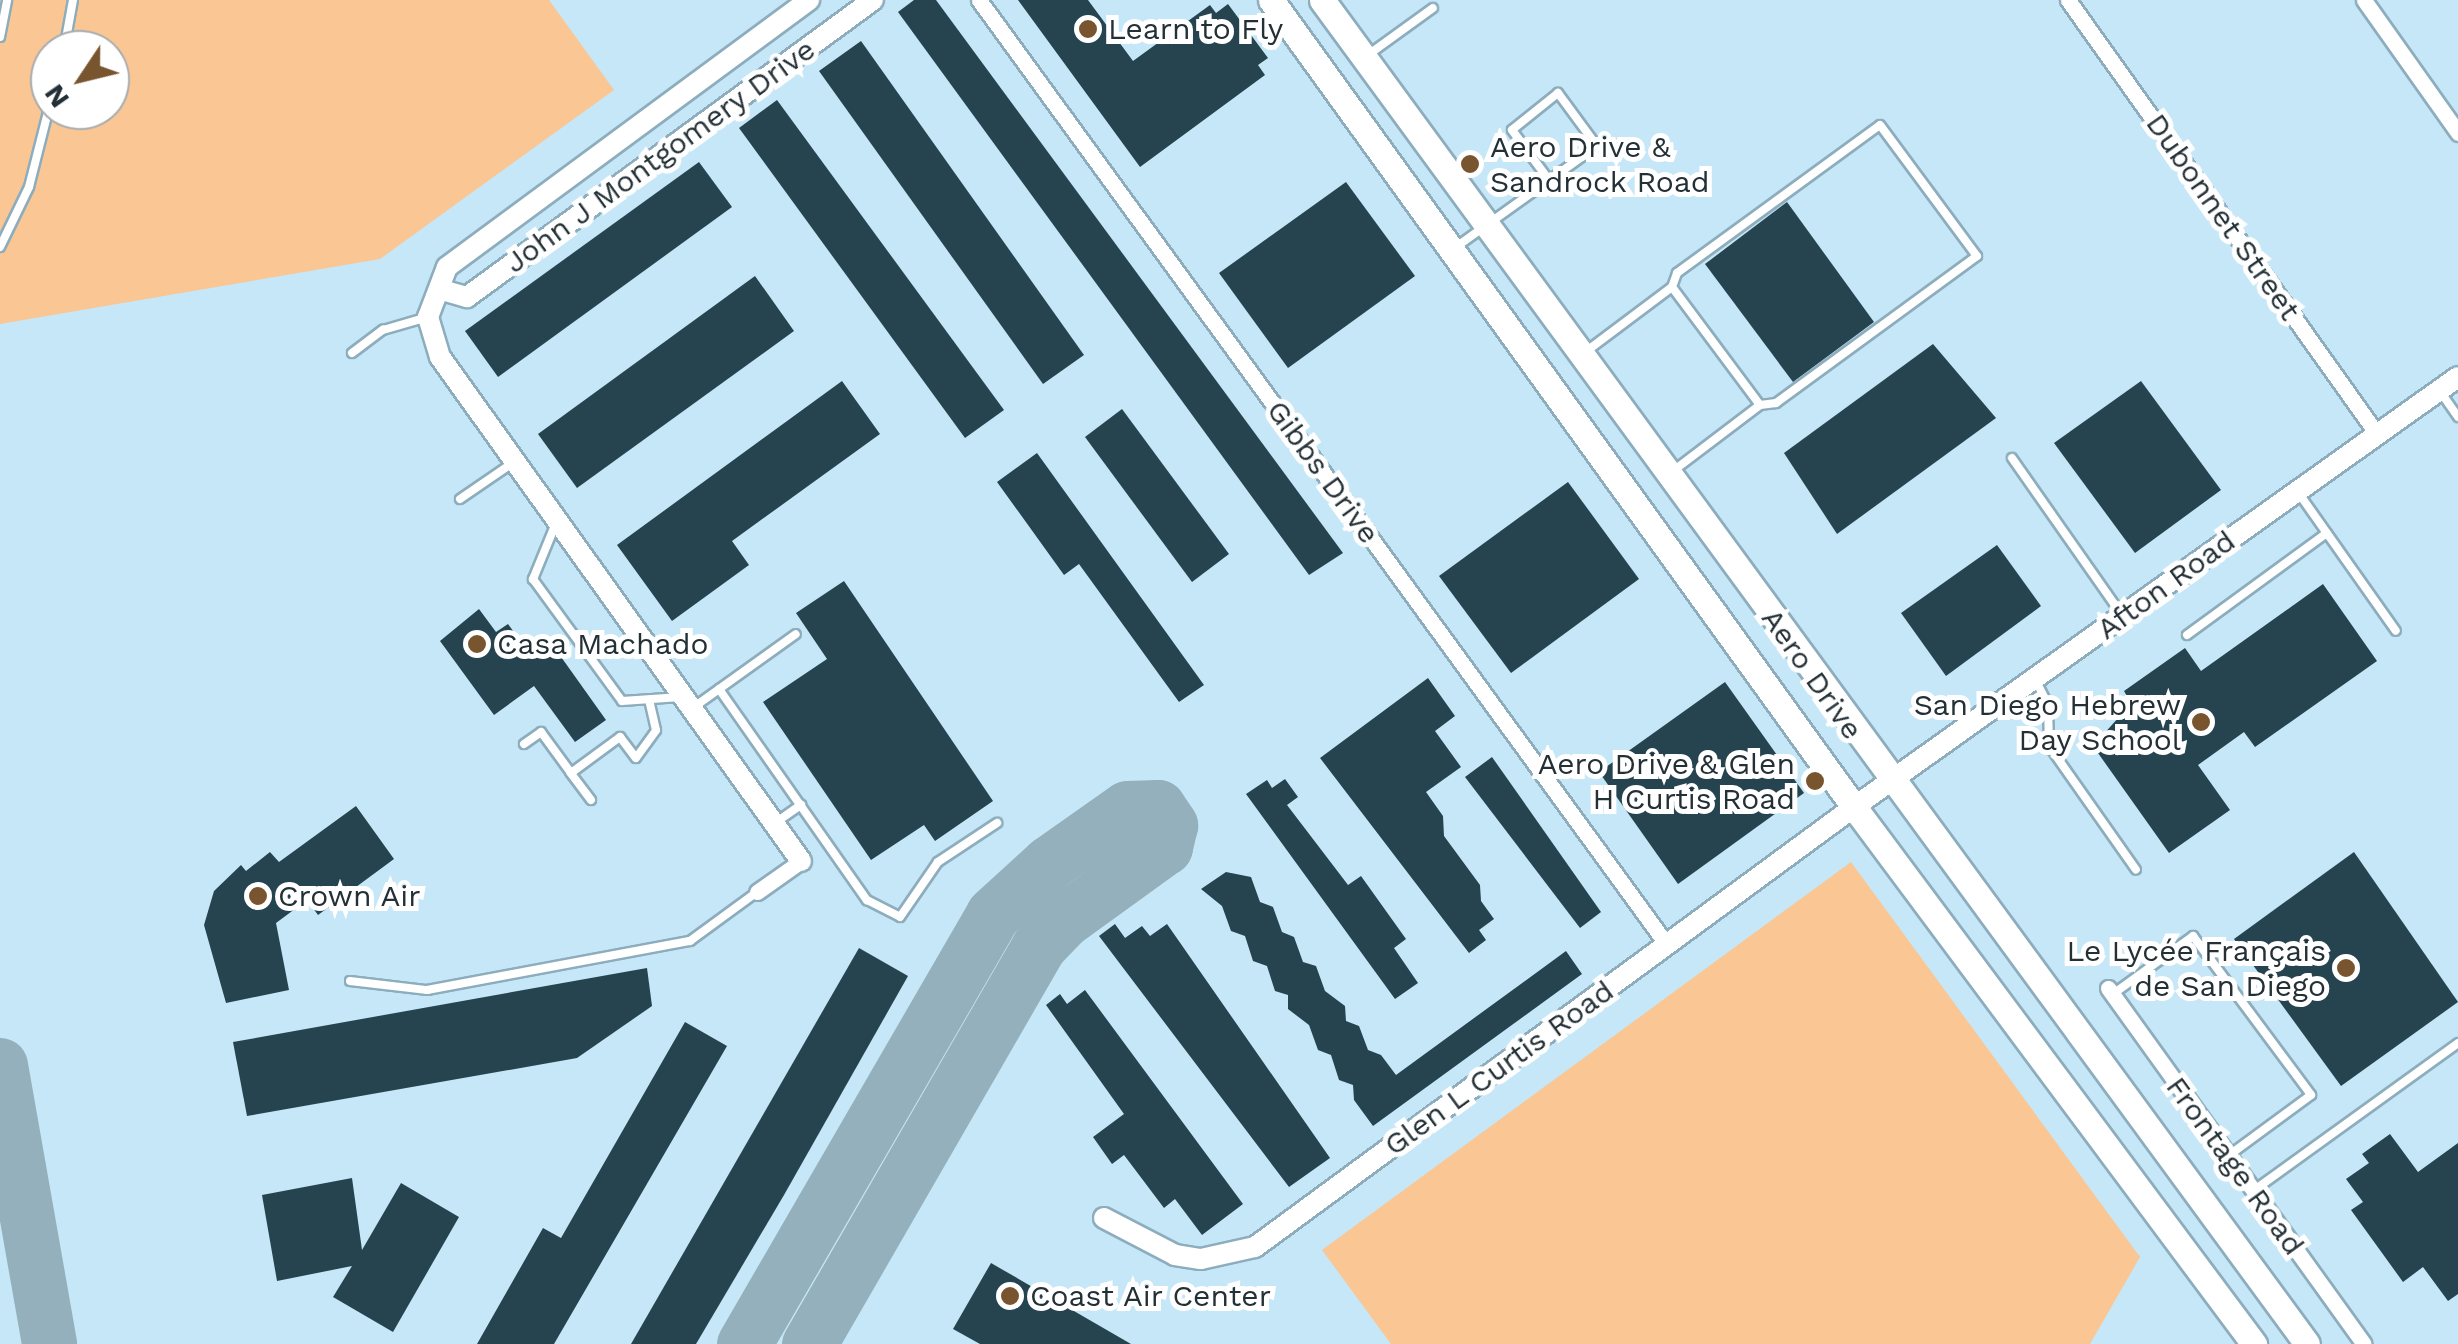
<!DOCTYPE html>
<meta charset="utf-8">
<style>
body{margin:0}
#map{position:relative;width:2458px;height:1344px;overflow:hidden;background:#c5e7f7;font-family:"Work Sans",sans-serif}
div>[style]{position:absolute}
.green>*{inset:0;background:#fac693}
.taxiway>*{height:55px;margin:-27.5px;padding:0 27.5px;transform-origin:27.5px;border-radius:27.5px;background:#94b0bc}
.building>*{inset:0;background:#264350}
.roads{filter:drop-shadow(2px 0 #8dadbd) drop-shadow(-2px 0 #8dadbd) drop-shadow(0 2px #8dadbd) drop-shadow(0 -2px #8dadbd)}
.service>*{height:8px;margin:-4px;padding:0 4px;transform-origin:4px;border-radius:4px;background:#fff}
.minor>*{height:15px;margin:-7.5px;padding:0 7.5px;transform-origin:7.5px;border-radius:7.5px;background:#fff}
.tertiary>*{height:20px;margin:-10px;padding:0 10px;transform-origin:10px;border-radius:10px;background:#fff}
.primary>*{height:25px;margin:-12.5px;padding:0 12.5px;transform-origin:12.5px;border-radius:12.5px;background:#fff}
.dots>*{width:28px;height:28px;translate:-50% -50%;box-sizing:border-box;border:5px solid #fff;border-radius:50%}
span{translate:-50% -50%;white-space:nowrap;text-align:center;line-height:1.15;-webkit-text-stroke:10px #fff;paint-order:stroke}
.poi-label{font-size:30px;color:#233036}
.left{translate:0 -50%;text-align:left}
.right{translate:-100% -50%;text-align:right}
.street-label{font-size:30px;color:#233036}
.north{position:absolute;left:30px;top:30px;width:100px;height:100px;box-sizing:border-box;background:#fff;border:2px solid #a7acaf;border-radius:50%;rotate:235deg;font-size:28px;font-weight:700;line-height:40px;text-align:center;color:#233036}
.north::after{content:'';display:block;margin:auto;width:35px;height:45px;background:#79552f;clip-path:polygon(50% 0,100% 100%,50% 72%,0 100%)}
</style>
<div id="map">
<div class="green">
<div style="clip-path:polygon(evenodd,0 0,549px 0,614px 90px,380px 259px,0 324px,0 0,50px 50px,110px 50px,110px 110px,50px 110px,50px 50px)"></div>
<div style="clip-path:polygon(1851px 862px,2140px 1257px,2090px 1344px,1391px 1344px,1322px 1250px)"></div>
</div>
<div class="taxiway">
<div style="left:0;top:1065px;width:283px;rotate:80deg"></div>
<div style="left:744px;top:1344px;width:497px;rotate:-59.9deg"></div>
<div style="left:993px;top:914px;width:76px;rotate:-42.3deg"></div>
<div style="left:1049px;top:863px;width:95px;rotate:-35.2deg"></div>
<div style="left:1127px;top:808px;width:31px;rotate:-2deg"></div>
<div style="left:1158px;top:807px;width:22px;rotate:56deg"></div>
<div style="left:1170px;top:825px;width:23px;rotate:103deg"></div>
<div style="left:1165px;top:847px;width:125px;rotate:144.1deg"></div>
<div style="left:1064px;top:920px;width:36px;rotate:134deg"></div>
<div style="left:1039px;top:946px;width:460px;rotate:120deg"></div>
</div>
<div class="building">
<div style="clip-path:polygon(914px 0,936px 0,1343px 553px,1309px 575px,898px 12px)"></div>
<div style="clip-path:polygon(1018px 0,1088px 0,1133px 61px,1210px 5px,1216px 13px,1228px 4px,1268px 58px,1258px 65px,1265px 75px,1140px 167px)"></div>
<div style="clip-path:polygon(861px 41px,1084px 355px,1043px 384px,819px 71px)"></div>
<div style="clip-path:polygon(777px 100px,1004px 410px,965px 438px,739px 128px)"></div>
<div style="clip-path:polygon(699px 162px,732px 207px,498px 377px,465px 331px)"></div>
<div style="clip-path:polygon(1346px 182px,1415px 276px,1288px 368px,1219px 273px)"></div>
<div style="clip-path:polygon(1787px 202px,1874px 322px,1793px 382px,1705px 264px)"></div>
<div style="clip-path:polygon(755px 276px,794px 331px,577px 488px,538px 434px)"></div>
<div style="clip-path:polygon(1933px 344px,1996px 418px,1837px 534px,1784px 453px)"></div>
<div style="clip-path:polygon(842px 381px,880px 434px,732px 541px,749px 565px,672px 621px,617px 545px)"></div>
<div style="clip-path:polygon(2141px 381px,2221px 490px,2135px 553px,2054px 443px)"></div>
<div style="clip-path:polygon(1122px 409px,1229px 554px,1192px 582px,1085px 437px)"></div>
<div style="clip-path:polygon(1037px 453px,1204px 685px,1179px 702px,1079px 564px,1064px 575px,997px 482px)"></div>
<div style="clip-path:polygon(1568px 482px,1639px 579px,1511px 673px,1439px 576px)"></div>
<div style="clip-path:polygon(1997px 545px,2041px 606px,1946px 676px,1901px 613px)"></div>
<div style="clip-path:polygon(844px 581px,993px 801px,935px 841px,924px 825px,871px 860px,763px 702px,827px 659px,796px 613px)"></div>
<div style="clip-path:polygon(2323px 584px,2377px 661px,2255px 747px,2244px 732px,2198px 765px,2230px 810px,2169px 853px,2093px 746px,2119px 717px,2113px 708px,2128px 698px,2124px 691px,2185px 648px,2201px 671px)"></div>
<div style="clip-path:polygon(479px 609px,496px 632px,508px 624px,530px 654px,549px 640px,606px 720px,575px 742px,534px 686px,494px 715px,440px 641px)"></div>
<div style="clip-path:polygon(1428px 678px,1455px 716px,1435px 731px,1461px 767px,1426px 792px,1443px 816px,1444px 836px,1480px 885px,1481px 901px,1494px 919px,1479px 930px,1486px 940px,1469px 953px,1320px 758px)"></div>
<div style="clip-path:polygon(1725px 682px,1804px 793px,1678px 884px,1599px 772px)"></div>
<div style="clip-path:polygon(1492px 757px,1601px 912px,1580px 928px,1465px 777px)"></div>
<div style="clip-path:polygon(1285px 779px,1298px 797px,1287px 805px,1345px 881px,1348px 885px,1361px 876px,1406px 939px,1394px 948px,1418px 983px,1395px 999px,1246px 794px,1267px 780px,1272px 788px)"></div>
<div style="clip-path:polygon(356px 806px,394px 859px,318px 915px,307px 900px,276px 923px,289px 990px,226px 1003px,204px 925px,214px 891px,241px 865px,246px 871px,270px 852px,279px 862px)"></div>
<div style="clip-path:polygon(2354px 852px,2458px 1002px,2341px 1086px,2234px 939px)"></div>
<div style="clip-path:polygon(1226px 872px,1251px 877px,1260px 902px,1273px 907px,1282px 932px,1294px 937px,1303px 962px,1316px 966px,1325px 991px,1345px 1006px,1346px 1021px,1359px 1026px,1368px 1050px,1381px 1055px,1396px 1075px,1566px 951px,1582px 974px,1373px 1126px,1354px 1100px,1353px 1085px,1339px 1080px,1331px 1055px,1318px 1050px,1309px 1025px,1288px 1009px,1288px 995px,1275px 991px,1267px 966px,1253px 961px,1245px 936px,1231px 931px,1222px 906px,1201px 889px)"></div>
<div style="clip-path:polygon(1115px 924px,1125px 938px,1142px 926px,1150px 936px,1167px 924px,1330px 1158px,1289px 1187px,1099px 936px)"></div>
<div style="clip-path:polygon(859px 948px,908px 976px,784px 1195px,696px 1344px,631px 1344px)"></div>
<div style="clip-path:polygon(647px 968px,652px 1006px,577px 1058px,247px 1116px,233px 1042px)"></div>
<div style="clip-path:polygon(1085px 990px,1243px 1204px,1202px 1235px,1175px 1199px,1164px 1208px,1124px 1155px,1112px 1164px,1093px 1137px,1124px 1114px,1046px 1005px,1060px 994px,1067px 1004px)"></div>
<div style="clip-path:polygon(685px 1022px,727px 1046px,554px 1344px,477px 1344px,543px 1228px,561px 1238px)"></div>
<div style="clip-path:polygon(2390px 1134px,2418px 1172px,2458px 1143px,2458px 1294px,2448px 1301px,2423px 1267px,2403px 1282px,2351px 1210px,2363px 1202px,2346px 1179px,2369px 1163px,2362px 1154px)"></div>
<div style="clip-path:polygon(352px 1178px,362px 1250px,401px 1183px,459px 1217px,393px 1332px,333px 1297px,352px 1266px,277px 1281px,262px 1195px)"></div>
<div style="clip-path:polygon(991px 1263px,1131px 1344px,980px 1344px,953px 1329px)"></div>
</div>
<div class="roads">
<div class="service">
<div style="left:0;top:37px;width:38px;rotate:-79deg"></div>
<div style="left:64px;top:50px;width:51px;rotate:-79.8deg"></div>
<div style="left:1368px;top:55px;width:80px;rotate:-35.9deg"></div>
<div style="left:0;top:247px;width:67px;rotate:-64.2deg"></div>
<div style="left:29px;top:187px;width:86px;rotate:-75.8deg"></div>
<div style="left:1456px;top:247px;width:173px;rotate:-35.6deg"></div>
<div style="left:1597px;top:146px;width:66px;rotate:-126.3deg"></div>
<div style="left:1558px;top:93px;width:59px;rotate:141.2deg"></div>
<div style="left:1512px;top:130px;width:62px;rotate:53.5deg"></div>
<div style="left:1672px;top:287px;width:15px;rotate:-70deg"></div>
<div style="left:1677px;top:273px;width:251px;rotate:-36.1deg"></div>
<div style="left:1880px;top:125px;width:163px;rotate:53.5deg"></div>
<div style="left:1977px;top:256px;width:249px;rotate:143.8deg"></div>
<div style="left:1776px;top:403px;width:16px;rotate:173deg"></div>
<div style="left:352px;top:353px;width:39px;rotate:-37deg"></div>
<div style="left:383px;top:330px;width:47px;rotate:-16.1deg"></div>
<div style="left:1584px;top:353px;width:110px;rotate:-36.9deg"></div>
<div style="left:1672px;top:287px;width:147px;rotate:53.3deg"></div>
<div style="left:1760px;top:405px;width:109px;rotate:142.8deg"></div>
<div style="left:2442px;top:394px;width:28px;rotate:55deg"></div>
<div style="left:2012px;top:458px;width:188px;rotate:55deg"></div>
<div style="left:2300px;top:495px;width:166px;rotate:54.8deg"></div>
<div style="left:460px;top:499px;width:65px;rotate:-34.4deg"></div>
<div style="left:556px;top:523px;width:61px;rotate:112.3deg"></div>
<div style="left:533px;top:579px;width:151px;rotate:53.9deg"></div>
<div style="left:622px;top:701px;width:59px;rotate:-3.9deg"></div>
<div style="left:2187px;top:635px;width:173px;rotate:-36.1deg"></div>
<div style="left:2037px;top:683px;width:25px;rotate:63deg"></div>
<div style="left:2048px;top:705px;width:41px;rotate:88.6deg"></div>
<div style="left:2049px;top:746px;width:151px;rotate:54.9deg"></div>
<div style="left:719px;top:689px;width:258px;rotate:55deg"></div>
<div style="left:867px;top:900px;width:37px;rotate:27deg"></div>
<div style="left:900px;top:917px;width:67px;rotate:-55.4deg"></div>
<div style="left:938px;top:862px;width:71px;rotate:-33.5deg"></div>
<div style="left:694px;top:707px;width:125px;rotate:-35.6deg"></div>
<div style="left:524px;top:744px;width:21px;rotate:-35deg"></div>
<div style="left:541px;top:732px;width:51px;rotate:53.8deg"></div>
<div style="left:591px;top:800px;width:34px;rotate:-127deg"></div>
<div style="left:571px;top:773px;width:61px;rotate:-36.3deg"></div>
<div style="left:620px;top:737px;width:26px;rotate:53deg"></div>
<div style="left:636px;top:758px;width:34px;rotate:-54deg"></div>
<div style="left:656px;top:730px;width:31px;rotate:-103deg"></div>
<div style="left:775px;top:823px;width:32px;rotate:-35deg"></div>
<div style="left:350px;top:981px;width:78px;rotate:6.7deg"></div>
<div style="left:427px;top:990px;width:268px;rotate:-10.6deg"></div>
<div style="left:690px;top:941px;width:83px;rotate:-36.2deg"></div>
<div style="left:2113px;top:994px;width:99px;rotate:-35.9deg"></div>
<div style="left:2193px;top:936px;width:198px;rotate:53.4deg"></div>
<div style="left:2311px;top:1095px;width:103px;rotate:143.7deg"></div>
<div style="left:2253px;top:1191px;width:253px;rotate:-35.8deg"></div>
</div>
<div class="minor">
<div style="left:979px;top:0;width:1169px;rotate:53.94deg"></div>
<div style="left:2068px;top:0;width:533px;rotate:54.55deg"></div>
<div style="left:2364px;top:0;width:163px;rotate:54.7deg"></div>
<div style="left:757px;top:892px;width:54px;rotate:-35.2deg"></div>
<div style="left:2108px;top:988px;width:438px;rotate:54.3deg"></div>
</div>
<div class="tertiary">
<div style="left:442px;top:290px;width:26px;rotate:16deg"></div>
<div style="left:467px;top:297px;width:503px;rotate:-36.19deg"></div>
<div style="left:801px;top:861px;width:620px;rotate:-125.61deg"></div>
<div style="left:440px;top:357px;width:42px;rotate:-106.7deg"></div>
<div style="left:428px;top:317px;width:53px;rotate:-69.2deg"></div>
<div style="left:447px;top:267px;width:450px;rotate:-36.4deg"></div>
<div style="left:1104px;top:1218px;width:80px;rotate:27.5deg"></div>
<div style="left:1175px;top:1255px;width:26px;rotate:9deg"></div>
<div style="left:1201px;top:1259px;width:55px;rotate:-12.5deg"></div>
<div style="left:1255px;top:1247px;width:743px;rotate:-36.3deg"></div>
<div style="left:1854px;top:807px;width:741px;rotate:-35.45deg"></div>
</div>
<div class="primary">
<div style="left:1271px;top:0;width:996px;rotate:54.15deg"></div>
<div style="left:1854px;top:807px;width:670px;rotate:53.32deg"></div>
<div style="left:1322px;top:0;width:1666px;rotate:53.76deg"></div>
</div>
</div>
<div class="dots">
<div style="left:1088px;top:29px;background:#79552f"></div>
<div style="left:1470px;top:164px;background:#79552f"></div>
<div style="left:477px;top:644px;background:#79552f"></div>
<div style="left:2201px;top:722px;background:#79552f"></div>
<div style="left:1815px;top:781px;background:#79552f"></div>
<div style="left:258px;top:896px;background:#79552f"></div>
<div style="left:2346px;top:968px;background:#79552f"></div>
<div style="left:1010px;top:1296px;background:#79552f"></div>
</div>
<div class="poi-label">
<span class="left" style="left:1108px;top:29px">Learn to Fly</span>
<span class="left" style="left:1490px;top:164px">Aero Drive &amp;<br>Sandrock Road</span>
<span class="left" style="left:497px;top:644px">Casa Machado</span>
<span class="right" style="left:2181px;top:722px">San Diego Hebrew<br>Day School</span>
<span class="right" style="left:1795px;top:781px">Aero Drive &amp; Glen<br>H Curtis Road</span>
<span class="left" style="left:278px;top:896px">Crown Air</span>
<span class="right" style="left:2326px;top:968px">Le Lycée Français<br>de San Diego</span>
<span class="left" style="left:1030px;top:1296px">Coast Air Center</span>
</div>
<div class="street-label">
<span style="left:660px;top:156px;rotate:-36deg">John J Montgomery Drive</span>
<span style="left:2223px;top:217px;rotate:55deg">Dubonnet Street</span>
<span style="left:1323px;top:472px;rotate:54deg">Gibbs Drive</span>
<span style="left:2166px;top:585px;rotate:-36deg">Afton Road</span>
<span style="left:1812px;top:674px;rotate:55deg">Aero Drive</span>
<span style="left:1499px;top:1068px;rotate:-36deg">Glen L Curtis Road</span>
<span style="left:2235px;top:1166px;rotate:54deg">Frontage Road</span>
</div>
<div class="north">N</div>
</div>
